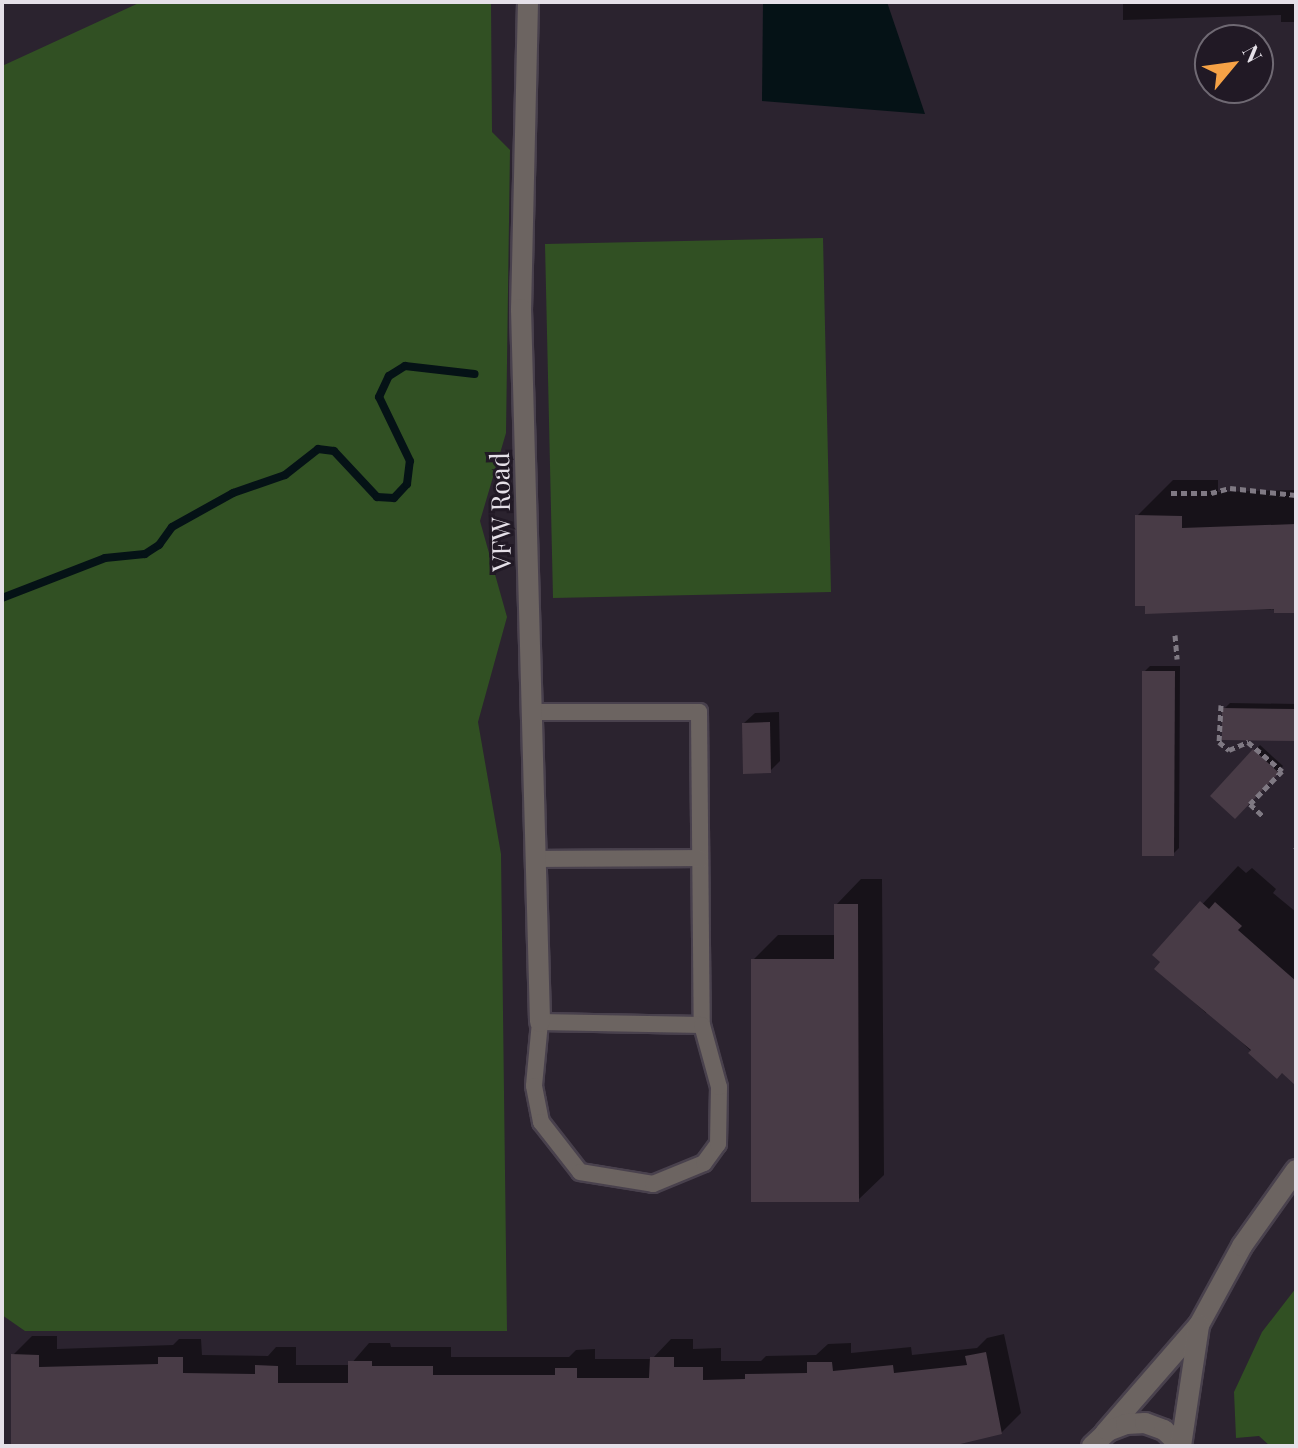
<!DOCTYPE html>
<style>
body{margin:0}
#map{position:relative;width:1298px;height:1448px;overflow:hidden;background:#2b232f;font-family:"Playfair Display",serif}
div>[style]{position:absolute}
.green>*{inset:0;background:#315023}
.water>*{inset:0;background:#051216}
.shadow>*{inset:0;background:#0007}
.stream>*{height:8px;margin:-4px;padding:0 4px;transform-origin:4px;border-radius:4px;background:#051216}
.building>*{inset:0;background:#483b46}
.path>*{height:5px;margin-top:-2.5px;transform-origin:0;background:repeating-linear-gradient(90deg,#7f7983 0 6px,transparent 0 10px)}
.roads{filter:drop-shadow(2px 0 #49414d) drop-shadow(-2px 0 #49414d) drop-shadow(0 2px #49414d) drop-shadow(0 -2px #49414d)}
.lane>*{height:16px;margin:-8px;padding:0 8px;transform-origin:8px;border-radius:8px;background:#6c6461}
.street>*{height:20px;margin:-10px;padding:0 10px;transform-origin:10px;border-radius:10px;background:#6c6461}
span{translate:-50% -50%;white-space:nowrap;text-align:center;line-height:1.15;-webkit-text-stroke:6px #211925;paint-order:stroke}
.street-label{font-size:26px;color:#e5e0e8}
.frame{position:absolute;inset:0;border:4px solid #e5e0e8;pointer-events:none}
.north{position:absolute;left:1194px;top:24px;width:80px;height:80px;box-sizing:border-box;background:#211925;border:2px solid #6f6973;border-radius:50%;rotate:61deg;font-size:22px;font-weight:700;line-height:32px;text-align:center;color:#e5e0e8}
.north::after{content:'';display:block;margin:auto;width:28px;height:36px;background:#f6a246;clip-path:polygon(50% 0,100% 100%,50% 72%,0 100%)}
</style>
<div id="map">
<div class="green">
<div style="clip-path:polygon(141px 2px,491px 2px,492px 132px,510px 150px,506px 433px,480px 521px,507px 617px,478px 722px,501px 854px,507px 1331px,25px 1331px,2px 1315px,2px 66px)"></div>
<div style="clip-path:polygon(823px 238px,831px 592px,553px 598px,545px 244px)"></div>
<div style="clip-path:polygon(1296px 1288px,1296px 1446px,1270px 1446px,1259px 1436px,1236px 1438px,1234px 1392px,1262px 1332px)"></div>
</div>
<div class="water">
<div style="clip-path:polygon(763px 2px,887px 2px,925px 114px,762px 101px)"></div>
</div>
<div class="shadow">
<div style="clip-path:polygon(1123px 2px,1296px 2px,1296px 22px,1281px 22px,1281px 15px,1123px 20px)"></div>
<div style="clip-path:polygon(1173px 480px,1218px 480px,1218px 492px,1296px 490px,1296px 610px,1215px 608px,1137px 516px)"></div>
<div style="clip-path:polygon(1150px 666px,1180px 666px,1179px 848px,1173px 854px,1144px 672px)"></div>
<div style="clip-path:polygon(1230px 703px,1296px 704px,1296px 739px,1224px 709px)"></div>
<div style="clip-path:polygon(779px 712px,780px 761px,770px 771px,744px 723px,755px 713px)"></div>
<div style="clip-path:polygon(1260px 745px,1283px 766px,1235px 816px,1213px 795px)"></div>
<div style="clip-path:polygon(1238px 866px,1246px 873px,1252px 868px,1276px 889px,1273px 893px,1296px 912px,1296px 1072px,1282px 1070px,1277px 1076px,1208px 1010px,1206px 1013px,1157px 969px,1163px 962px,1155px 955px)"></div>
<div style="clip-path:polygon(861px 879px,882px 879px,884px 1175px,858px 1200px,753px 960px,778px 935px,836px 935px,836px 905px)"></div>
<div style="clip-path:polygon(1004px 1334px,1021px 1413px,1001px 1433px,943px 1446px,31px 1446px,13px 1355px,32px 1336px,57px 1336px,57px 1349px,173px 1345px,179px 1339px,201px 1339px,202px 1355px,268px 1356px,276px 1347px,296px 1347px,296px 1365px,350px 1365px,369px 1343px,390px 1343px,391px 1347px,451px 1347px,451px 1357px,569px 1357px,576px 1350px,595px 1349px,595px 1359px,652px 1359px,671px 1339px,693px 1339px,693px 1349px,721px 1348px,721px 1361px,761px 1361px,766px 1356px,816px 1355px,828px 1344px,851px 1343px,851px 1353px,911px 1347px,912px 1355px,977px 1348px,987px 1338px)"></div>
</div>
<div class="stream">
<div style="left:2px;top:598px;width:110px;rotate:-21.2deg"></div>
<div style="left:105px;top:558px;width:40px;rotate:-5.7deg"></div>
<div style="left:145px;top:554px;width:17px;rotate:-33deg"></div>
<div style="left:159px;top:545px;width:22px;rotate:-54deg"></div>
<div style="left:172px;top:527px;width:70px;rotate:-29.1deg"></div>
<div style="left:233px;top:493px;width:55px;rotate:-19.1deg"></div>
<div style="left:285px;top:475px;width:42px;rotate:-38.2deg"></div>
<div style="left:318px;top:449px;width:16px;rotate:7deg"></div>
<div style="left:334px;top:451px;width:63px;rotate:46.9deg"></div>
<div style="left:377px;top:497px;width:17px;rotate:3deg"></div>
<div style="left:394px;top:498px;width:19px;rotate:-47deg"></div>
<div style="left:407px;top:484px;width:23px;rotate:-83deg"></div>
<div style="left:410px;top:461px;width:71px;rotate:-115.8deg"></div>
<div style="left:379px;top:397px;width:23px;rotate:-65deg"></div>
<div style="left:389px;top:376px;width:19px;rotate:-32deg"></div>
<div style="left:405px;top:366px;width:70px;rotate:6.5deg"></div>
</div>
<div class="building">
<div style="clip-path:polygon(1135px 515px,1182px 516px,1182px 528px,1296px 524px,1296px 613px,1274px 613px,1274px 609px,1145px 614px,1145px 606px,1135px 606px)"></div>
<div style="clip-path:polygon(1142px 671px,1175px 671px,1174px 856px,1142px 856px)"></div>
<div style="clip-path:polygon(1222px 708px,1296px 709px,1296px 741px,1222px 740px)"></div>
<div style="clip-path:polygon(770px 722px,771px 773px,743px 774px,742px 723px)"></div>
<div style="clip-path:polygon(1253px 749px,1279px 773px,1235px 819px,1210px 796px)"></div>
<div style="clip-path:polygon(1200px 901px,1209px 909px,1215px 902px,1242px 926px,1238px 930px,1296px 981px,1296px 1086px,1282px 1073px,1277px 1079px,1248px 1053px,1251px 1050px,1154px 969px,1160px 962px,1152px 955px)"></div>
<div style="clip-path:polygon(834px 904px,858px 904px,859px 1202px,751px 1202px,751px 959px,834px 959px)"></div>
<div style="clip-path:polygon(986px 1352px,1002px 1434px,952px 1446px,11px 1444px,11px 1354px,39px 1355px,39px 1367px,158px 1364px,158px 1357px,183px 1357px,183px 1373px,255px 1374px,255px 1365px,278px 1366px,278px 1383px,348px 1383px,348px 1361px,372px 1361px,372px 1366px,433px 1366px,433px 1375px,555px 1375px,555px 1368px,577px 1368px,577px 1378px,649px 1378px,650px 1357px,674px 1357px,674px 1367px,703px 1367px,703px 1380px,745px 1379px,745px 1374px,807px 1373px,807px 1362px,832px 1362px,833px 1371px,893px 1365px,894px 1373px,967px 1365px,965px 1356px)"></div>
</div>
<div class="path">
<div style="left:1171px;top:493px;width:40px"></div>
<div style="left:1211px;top:493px;width:20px;rotate:-15deg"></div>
<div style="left:1230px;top:488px;width:66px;rotate:6.1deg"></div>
<div style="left:1175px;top:635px;width:24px;rotate:85deg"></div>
<div style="left:1221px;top:705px;width:37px;rotate:93deg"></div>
<div style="left:1219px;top:742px;width:13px;rotate:39deg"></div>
<div style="left:1229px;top:750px;width:21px;rotate:-23deg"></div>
<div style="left:1248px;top:742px;width:45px;rotate:40.5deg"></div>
<div style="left:1282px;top:771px;width:46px;rotate:134.1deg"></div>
<div style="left:1250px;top:804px;width:19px;rotate:43deg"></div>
<div style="left:1295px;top:846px;width:1px;rotate:45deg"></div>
</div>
<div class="roads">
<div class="lane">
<div style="left:531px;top:712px;width:168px"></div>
<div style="left:699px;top:712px;width:313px;rotate:89.5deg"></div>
<div style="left:702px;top:1025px;width:162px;rotate:-178.9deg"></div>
<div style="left:540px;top:1022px;width:64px;rotate:95.4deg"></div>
<div style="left:534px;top:1086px;width:37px;rotate:79deg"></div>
<div style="left:541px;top:1122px;width:63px;rotate:52deg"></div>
<div style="left:580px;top:1172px;width:74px;rotate:9.3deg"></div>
<div style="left:653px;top:1184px;width:55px;rotate:-22.4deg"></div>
<div style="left:704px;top:1163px;width:24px;rotate:-54deg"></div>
<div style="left:718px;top:1144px;width:57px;rotate:-89deg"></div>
<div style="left:719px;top:1087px;width:64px;rotate:-105.3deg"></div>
<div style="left:535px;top:859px;width:165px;rotate:-0.3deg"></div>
</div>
<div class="street">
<div style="left:528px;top:2px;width:307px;rotate:91.3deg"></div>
<div style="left:521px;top:309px;width:713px;rotate:88.47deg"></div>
<div style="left:1105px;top:1433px;width:143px;rotate:-49deg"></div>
<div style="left:1199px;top:1325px;width:90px;rotate:-61.4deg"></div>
<div style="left:1242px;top:1246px;width:93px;rotate:-54.6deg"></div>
<div style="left:1092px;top:1446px;width:22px;rotate:-43deg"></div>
<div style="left:1108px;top:1431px;width:19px;rotate:-21deg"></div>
<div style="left:1126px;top:1424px;width:19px;rotate:-3deg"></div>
<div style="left:1145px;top:1423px;width:20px;rotate:20deg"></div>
<div style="left:1164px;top:1430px;width:23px;rotate:43deg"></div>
<div style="left:1181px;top:1446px;width:122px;rotate:-81.5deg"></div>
</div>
</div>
<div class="street-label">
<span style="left:500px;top:512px;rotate:-91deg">VFW Road</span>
</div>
<div class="frame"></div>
<div class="north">N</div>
</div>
